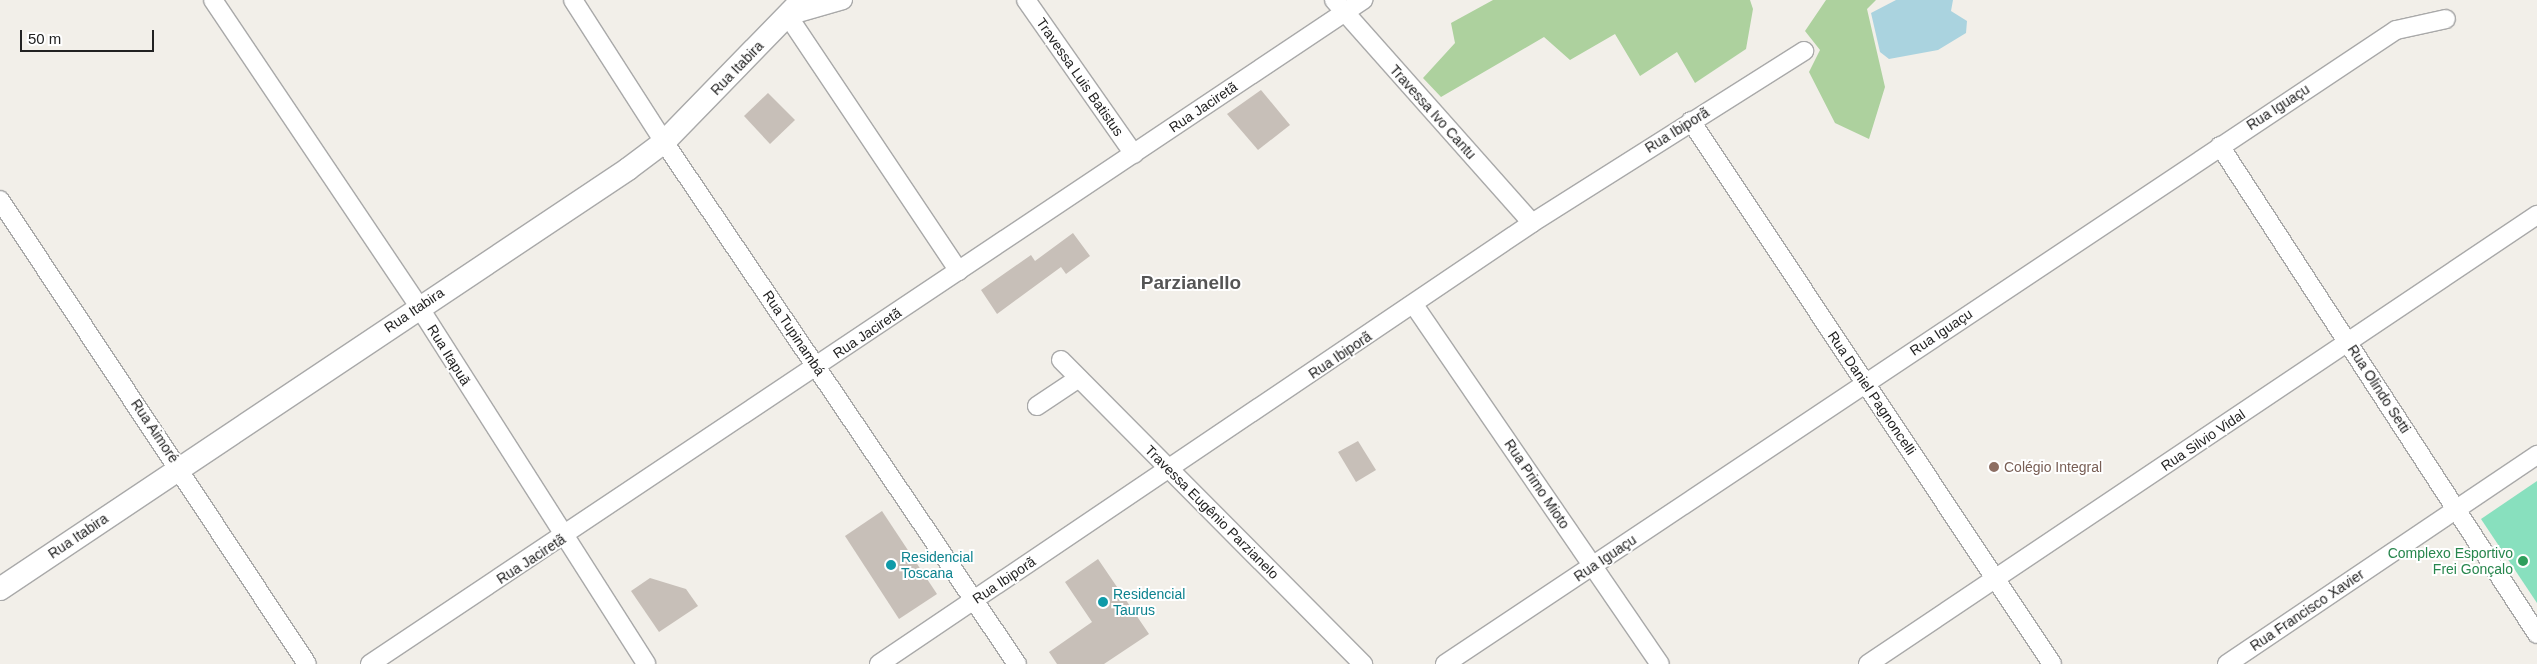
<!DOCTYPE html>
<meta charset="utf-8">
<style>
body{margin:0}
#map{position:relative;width:2537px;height:664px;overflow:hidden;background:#f2efe9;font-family:Helvetica,sans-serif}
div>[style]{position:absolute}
.forest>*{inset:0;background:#add19e}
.pitch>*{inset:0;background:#88e0be}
.water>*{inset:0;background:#aad3df}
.building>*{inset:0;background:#c7bfb8}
.roads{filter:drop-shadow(1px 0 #a9a9a9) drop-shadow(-1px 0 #a9a9a9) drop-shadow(0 1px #a9a9a9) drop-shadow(0 -1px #a9a9a9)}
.minor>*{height:18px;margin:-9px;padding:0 9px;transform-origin:9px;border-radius:9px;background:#fff}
.tertiary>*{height:22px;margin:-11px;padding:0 11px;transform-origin:11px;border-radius:11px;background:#fff}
.dots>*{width:14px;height:14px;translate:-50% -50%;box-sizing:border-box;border:2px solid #fff;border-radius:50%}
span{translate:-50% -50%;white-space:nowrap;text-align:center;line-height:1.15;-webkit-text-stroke:4px #fff;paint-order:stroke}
.street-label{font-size:14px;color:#222}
.education-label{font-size:14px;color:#785e54}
.left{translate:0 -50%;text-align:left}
.leisure-label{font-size:14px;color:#27864d}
.right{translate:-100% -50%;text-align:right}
.culture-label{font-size:14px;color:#0d838f}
.district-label{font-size:19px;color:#555;font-weight:700}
.scale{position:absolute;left:20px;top:30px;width:134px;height:22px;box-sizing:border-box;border:2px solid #222;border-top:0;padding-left:6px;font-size:15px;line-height:18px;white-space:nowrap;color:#222;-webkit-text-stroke:4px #fff;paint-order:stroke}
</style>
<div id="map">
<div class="forest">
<div style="clip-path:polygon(1493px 0,1750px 0,1753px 9px,1746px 49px,1695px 83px,1677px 52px,1640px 76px,1615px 34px,1570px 60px,1544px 37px,1441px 97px,1423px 78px,1455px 43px,1451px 23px)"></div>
<div style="clip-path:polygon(1826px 0,1876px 0,1867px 9px,1885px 87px,1869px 139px,1835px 123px,1809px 72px,1820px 50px,1805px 31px)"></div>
</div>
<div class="pitch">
<div style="clip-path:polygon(2537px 481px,2537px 603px,2481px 519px)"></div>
</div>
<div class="water">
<div style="clip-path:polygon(1896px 0,1953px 0,1951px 11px,1967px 21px,1966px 33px,1938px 50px,1889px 59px,1880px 52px,1871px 13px)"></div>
</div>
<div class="building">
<div style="clip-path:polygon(1261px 90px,1290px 125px,1258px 150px,1227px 114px)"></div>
<div style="clip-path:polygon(768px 93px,795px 120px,770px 144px,744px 116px)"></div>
<div style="clip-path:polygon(1073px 233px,1090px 256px,1066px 274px,1061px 267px,997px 314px,981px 290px,1031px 255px,1035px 261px)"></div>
<div style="clip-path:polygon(1358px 441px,1376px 470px,1356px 482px,1338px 452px)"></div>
<div style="clip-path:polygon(882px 511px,937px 594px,899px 619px,845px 536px)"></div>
<div style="clip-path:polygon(1098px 559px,1149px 634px,1104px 664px,1057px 664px,1049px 652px,1092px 622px,1065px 582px)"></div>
<div style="clip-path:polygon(650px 578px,686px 589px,698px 606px,659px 632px,631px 591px)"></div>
</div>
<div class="roads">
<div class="minor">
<div style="left:213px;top:0;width:370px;rotate:56.1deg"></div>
<div style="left:419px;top:307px;width:423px;rotate:57.5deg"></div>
<div style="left:573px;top:0;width:169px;rotate:57.3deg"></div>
<div style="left:664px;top:142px;width:630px;rotate:55.93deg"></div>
<div style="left:843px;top:0;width:57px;rotate:163.8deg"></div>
<div style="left:788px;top:16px;width:307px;rotate:56.2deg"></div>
<div style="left:1026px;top:0;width:188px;rotate:55deg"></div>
<div style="left:1334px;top:0;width:298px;rotate:48.4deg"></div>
<div style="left:1691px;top:121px;width:652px;rotate:56.38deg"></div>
<div style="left:2220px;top:146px;width:582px;rotate:56.99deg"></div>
<div style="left:0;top:200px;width:556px;rotate:56.51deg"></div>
<div style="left:1414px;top:305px;width:435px;rotate:55.6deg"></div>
<div style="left:1061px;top:360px;width:429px;rotate:45.2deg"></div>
<div style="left:1037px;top:406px;width:50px;rotate:-33.7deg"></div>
<div style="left:370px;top:664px;width:1195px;rotate:-33.77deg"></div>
<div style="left:879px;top:664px;width:788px;rotate:-34.03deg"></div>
<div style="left:1532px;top:223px;width:322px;rotate:-32.3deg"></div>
<div style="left:1445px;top:664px;width:1143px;rotate:-33.69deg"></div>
<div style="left:2396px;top:30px;width:51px;rotate:-12.4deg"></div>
<div style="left:1868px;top:664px;width:806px;rotate:-33.87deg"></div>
<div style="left:2227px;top:664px;width:374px;rotate:-34deg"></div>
</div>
<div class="tertiary">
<div style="left:0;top:589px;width:756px;rotate:-33.77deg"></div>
<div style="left:628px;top:169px;width:45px;rotate:-36.9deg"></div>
<div style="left:664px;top:142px;width:198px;rotate:-45.8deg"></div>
</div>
</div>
<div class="dots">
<div style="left:1994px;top:467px;background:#8d6e63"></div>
<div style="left:2523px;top:561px;background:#2e9e5b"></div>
<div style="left:891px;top:565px;background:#0f9aa8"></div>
<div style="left:1103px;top:602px;background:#0f9aa8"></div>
</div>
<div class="street-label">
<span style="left:737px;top:68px;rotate:-46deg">Rua Itabira</span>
<span style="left:1080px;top:77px;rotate:55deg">Travessa Luis Batistus</span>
<span style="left:1203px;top:107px;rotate:-34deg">Rua Jaciretã</span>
<span style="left:2278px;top:107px;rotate:-33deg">Rua Iguaçu</span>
<span style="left:1433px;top:112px;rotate:48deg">Travessa Ivo Cantu</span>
<span style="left:1677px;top:130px;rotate:-32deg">Rua Ibiporã</span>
<span style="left:414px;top:310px;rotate:-34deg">Rua Itabira</span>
<span style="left:1941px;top:332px;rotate:-34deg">Rua Iguaçu</span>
<span style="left:794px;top:333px;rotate:56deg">Rua Tupinambá</span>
<span style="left:867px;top:333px;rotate:-34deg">Rua Jaciretã</span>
<span style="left:449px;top:355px;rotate:58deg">Rua Itapuã</span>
<span style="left:1340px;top:355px;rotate:-34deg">Rua Ibiporã</span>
<span style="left:2379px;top:389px;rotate:57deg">Rua Olindo Setti</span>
<span style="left:1872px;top:393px;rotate:56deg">Rua Daniel Pagnoncelli</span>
<span style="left:155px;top:431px;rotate:56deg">Rua Aimoré</span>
<span style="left:2203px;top:440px;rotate:-34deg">Rua Silvio Vidal</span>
<span style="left:1537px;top:484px;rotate:56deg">Rua Primo Mioto</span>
<span style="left:1212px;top:512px;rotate:45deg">Travessa Eugênio Parzianelo</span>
<span style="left:78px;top:536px;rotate:-34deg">Rua Itabira</span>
<span style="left:1605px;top:558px;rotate:-34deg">Rua Iguaçu</span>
<span style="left:531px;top:559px;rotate:-33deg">Rua Jaciretã</span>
<span style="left:1004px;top:580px;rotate:-34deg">Rua Ibiporã</span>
<span style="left:2307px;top:610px;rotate:-34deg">Rua Francisco Xavier</span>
</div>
<div class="education-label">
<span class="left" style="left:2004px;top:467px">Colégio Integral</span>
</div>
<div class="leisure-label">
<span class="right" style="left:2513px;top:561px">Complexo Esportivo<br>Frei Gonçalo</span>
</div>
<div class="culture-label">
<span class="left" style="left:901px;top:565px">Residencial<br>Toscana</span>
<span class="left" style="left:1113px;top:602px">Residencial<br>Taurus</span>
</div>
<div class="district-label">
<span style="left:1191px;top:283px">Parzianello</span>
</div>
<div class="scale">50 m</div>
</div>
